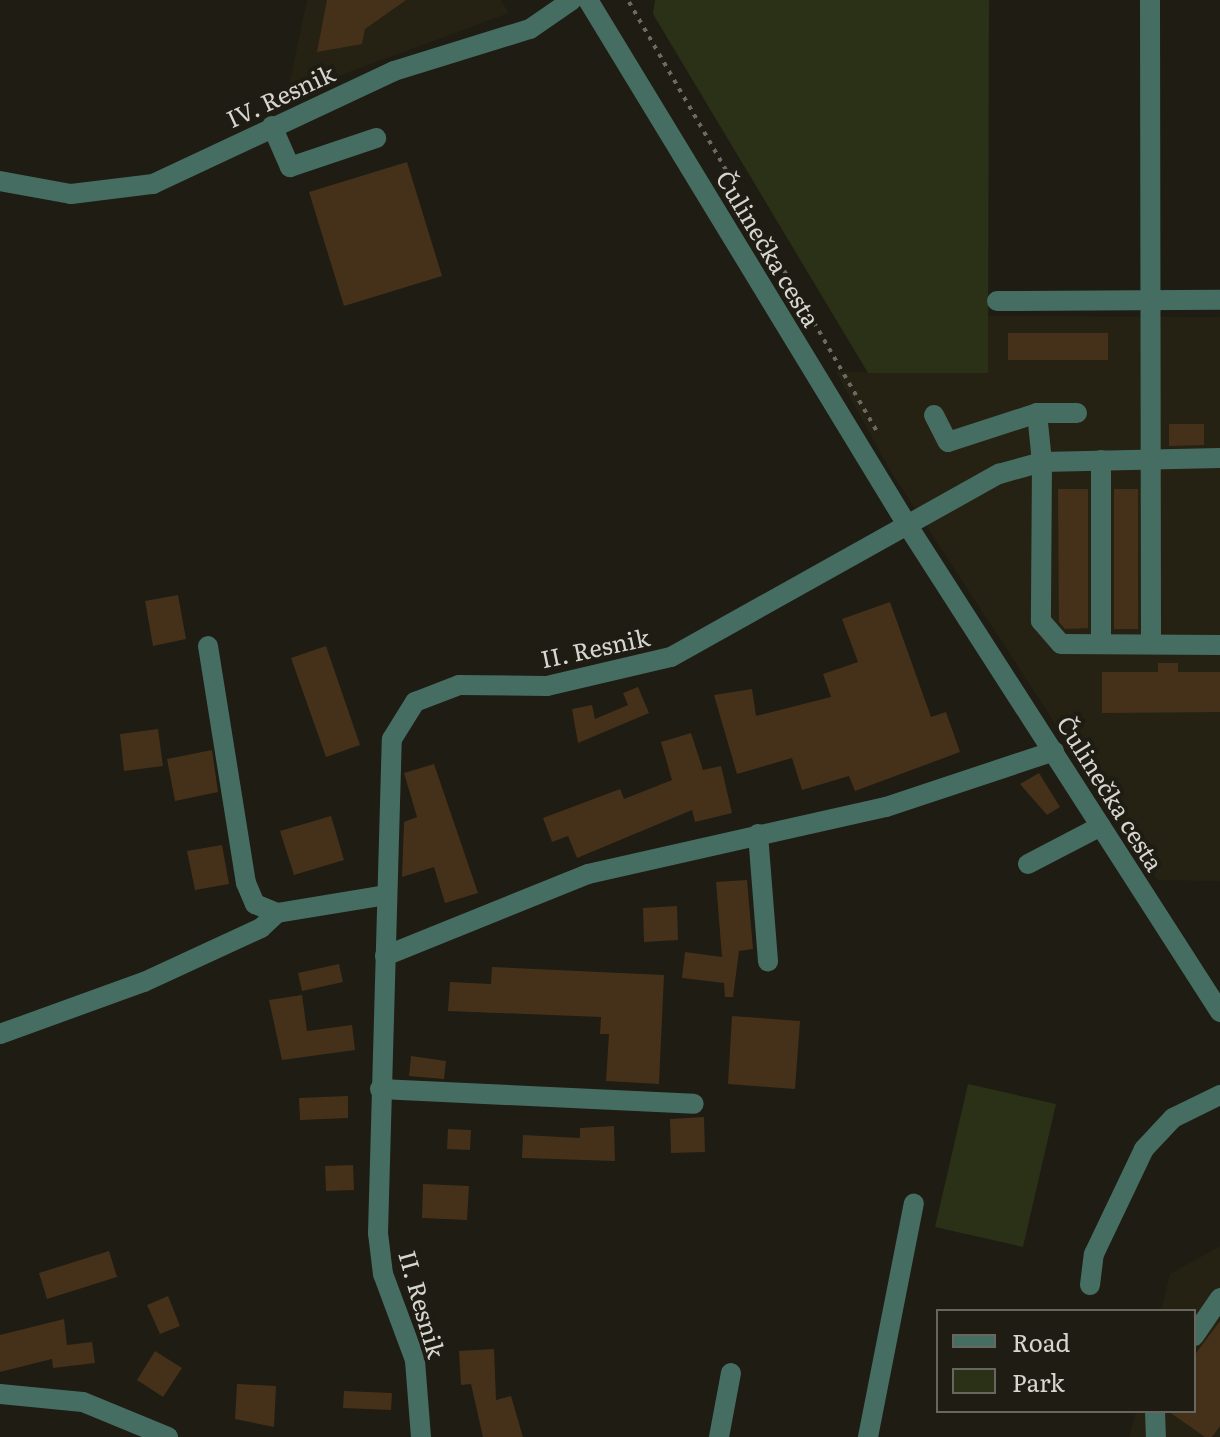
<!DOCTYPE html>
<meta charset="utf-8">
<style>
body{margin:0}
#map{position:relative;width:1220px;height:1437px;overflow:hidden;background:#1e1c13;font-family:Literata,serif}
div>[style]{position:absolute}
.built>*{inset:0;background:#262213}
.green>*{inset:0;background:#2b3116}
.building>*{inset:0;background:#453119}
.path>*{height:4px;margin-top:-2px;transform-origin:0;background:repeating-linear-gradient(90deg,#6c6b63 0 4px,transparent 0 10px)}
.minor>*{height:20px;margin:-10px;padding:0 10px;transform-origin:10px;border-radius:10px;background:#466d62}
span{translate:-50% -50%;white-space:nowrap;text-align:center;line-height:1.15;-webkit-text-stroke:8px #1e1c13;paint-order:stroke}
.street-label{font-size:24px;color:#d6d5cf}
.legend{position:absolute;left:936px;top:1309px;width:260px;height:104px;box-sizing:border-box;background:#1e1c13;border:2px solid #68665e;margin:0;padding:10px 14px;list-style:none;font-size:24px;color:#d6d5cf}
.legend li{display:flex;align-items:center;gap:16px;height:40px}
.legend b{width:40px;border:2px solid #68665e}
</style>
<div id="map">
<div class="built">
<div style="clip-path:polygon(307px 0,501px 0,509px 13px,287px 95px)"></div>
<div style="clip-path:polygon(988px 316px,1220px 317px,1220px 881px,1157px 880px,890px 470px,836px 372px,988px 373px)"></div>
<div style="clip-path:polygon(1220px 1246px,1220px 1437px,1129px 1437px,1136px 1411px,1194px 1411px,1194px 1311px,1161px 1311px,1170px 1274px)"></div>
</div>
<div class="green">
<div style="clip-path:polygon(655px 0,989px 0,988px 373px,868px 373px,653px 14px)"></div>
<div style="clip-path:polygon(968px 1084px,1056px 1104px,1023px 1247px,935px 1227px)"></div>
</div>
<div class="building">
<div style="clip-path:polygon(327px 0,406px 0,365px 29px,362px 44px,317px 52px)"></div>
<div style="clip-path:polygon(407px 162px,442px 276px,344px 306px,309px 192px)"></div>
<div style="clip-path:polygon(1008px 333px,1108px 333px,1108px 360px,1008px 360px)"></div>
<div style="clip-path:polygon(1169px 424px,1204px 424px,1204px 445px,1169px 446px)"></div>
<div style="clip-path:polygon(1058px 489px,1088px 489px,1088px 628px,1065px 629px,1059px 622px)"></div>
<div style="clip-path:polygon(1114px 489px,1138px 489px,1138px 629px,1114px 629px)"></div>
<div style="clip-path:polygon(178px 595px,186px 639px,153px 646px,145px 601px)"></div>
<div style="clip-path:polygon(890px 602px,931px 717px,946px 712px,960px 752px,855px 791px,849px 776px,802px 790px,792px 758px,737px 774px,714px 695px,752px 689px,756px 716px,831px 697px,823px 674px,858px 662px,842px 619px)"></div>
<div style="clip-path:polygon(326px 646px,360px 745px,326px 757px,291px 658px)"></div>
<div style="clip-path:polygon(1158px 663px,1178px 663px,1178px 672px,1220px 672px,1220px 712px,1102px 713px,1102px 672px,1158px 672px)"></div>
<div style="clip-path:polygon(638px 687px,649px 713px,578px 743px,572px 709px,592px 705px,595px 719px,628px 705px,623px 693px)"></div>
<div style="clip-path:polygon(158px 729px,163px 766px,124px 771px,120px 734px)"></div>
<div style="clip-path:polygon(691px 733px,703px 770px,721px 766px,732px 813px,695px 822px,692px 810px,577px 858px,568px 836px,552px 842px,543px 818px,620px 789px,624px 799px,672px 780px,661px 742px)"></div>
<div style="clip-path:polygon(212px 750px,218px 792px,175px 801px,167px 759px)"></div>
<div style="clip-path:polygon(434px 764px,478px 893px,445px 903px,434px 867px,402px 877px,404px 822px,417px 817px,404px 773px)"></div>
<div style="clip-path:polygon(1039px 773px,1060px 807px,1047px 815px,1020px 784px)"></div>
<div style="clip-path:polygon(331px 816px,344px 860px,294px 875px,280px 831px)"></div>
<div style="clip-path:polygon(222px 845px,229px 884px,195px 890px,187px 851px)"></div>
<div style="clip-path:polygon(747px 880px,753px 949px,739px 951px,733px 997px,725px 997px,724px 983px,682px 978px,685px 952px,722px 957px,716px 882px)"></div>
<div style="clip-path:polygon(677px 906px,678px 940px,644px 942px,643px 908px)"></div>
<div style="clip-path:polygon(339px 964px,343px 982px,302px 991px,298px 973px)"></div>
<div style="clip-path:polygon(492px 967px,664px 975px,659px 1084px,606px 1081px,609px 1034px,600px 1034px,601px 1017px,448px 1011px,450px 982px,491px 984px)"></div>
<div style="clip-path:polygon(302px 995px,307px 1031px,352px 1025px,355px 1050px,282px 1060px,269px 1000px)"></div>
<div style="clip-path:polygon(732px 1016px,800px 1021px,795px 1089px,728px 1084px)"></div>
<div style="clip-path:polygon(411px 1056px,446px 1061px,444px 1079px,409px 1076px)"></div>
<div style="clip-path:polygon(348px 1096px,348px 1118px,300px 1120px,299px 1098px)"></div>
<div style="clip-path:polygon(704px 1117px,705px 1152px,671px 1153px,670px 1119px)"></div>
<div style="clip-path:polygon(614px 1126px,615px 1161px,522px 1158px,523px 1135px,580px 1138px,580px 1128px)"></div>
<div style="clip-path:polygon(448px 1129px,471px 1130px,470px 1150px,447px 1149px)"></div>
<div style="clip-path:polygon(353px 1165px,354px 1190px,326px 1191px,325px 1166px)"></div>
<div style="clip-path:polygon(423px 1184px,469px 1186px,467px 1220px,422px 1218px)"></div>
<div style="clip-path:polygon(109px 1251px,117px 1277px,47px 1299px,39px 1273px)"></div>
<div style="clip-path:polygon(168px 1296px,180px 1326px,160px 1334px,147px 1305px)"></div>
<div style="clip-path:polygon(64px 1319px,67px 1345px,92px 1342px,95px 1363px,53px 1368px,52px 1359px,0 1372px,0 1335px)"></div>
<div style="clip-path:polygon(1220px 1321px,1220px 1426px,1212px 1437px,1205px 1437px,1168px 1411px,1194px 1411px,1194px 1356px)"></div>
<div style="clip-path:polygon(494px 1349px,496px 1400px,511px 1396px,523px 1437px,483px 1437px,471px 1384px,461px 1385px,459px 1351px)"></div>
<div style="clip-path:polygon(155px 1351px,182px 1368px,163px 1397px,137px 1380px)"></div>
<div style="clip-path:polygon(237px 1384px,276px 1386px,274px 1427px,235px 1419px)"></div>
<div style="clip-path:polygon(344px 1391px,392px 1393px,391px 1410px,343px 1408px)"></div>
</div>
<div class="path">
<div style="left:629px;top:2px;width:496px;rotate:60deg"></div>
</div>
<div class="minor">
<div style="left:588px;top:0;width:612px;rotate:58.7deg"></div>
<div style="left:906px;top:523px;width:581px;rotate:57.29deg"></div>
<div style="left:1150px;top:0;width:644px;rotate:89.91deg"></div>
<div style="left:272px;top:126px;width:45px;rotate:66.3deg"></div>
<div style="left:290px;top:167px;width:91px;rotate:-18.6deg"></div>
<div style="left:0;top:181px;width:72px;rotate:10.4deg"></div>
<div style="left:71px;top:194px;width:83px;rotate:-7deg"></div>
<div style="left:153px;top:184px;width:266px;rotate:-25.1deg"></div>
<div style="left:394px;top:71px;width:142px;rotate:-17.2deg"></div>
<div style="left:530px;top:29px;width:51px;rotate:-34.6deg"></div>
<div style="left:997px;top:301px;width:223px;rotate:-0.3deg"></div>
<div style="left:1037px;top:413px;width:49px;rotate:84.2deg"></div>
<div style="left:1042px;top:462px;width:159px;rotate:90.4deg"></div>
<div style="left:1041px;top:621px;width:30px;rotate:49deg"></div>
<div style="left:1061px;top:644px;width:159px;rotate:0.4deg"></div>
<div style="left:934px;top:415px;width:30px;rotate:63deg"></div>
<div style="left:948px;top:442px;width:94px;rotate:-18deg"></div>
<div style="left:1037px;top:413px;width:40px"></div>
<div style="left:1101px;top:460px;width:184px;rotate:90deg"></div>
<div style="left:208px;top:646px;width:240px;rotate:80.9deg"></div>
<div style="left:246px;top:883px;width:23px;rotate:67deg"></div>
<div style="left:255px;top:904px;width:24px;rotate:22deg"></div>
<div style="left:758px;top:834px;width:128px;rotate:85.5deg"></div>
<div style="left:1028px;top:864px;width:82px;rotate:-27.5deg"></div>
<div style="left:385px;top:956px;width:219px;rotate:-22deg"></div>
<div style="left:588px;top:874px;width:305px;rotate:-12.7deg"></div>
<div style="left:886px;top:807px;width:177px;rotate:-18.4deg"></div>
<div style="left:0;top:1034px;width:153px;rotate:-19.9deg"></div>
<div style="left:144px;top:982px;width:129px;rotate:-24.8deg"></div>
<div style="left:261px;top:928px;width:22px;rotate:-43deg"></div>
<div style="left:277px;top:913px;width:110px;rotate:-9.4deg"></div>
<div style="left:380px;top:1089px;width:314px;rotate:2.7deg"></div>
<div style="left:1090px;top:1285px;width:31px;rotate:-83deg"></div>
<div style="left:1094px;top:1254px;width:116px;rotate:-64.5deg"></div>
<div style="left:1144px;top:1149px;width:42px;rotate:-46.9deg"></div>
<div style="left:1173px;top:1118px;width:52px;rotate:-26.1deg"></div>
<div style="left:1194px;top:1336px;width:46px;rotate:-55.6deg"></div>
<div style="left:0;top:1394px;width:83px;rotate:5.5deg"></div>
<div style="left:83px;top:1402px;width:92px;rotate:22.4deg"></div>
<div style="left:1155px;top:1411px;width:26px;rotate:88deg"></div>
<div style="left:421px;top:1437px;width:77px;rotate:-94.5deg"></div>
<div style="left:415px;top:1360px;width:92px;rotate:-110.4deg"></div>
<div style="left:383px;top:1274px;width:41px;rotate:-97deg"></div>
<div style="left:378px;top:1233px;width:494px;rotate:-88.4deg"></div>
<div style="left:392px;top:739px;width:44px;rotate:-58.1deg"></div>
<div style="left:415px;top:702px;width:47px;rotate:-21.1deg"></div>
<div style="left:459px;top:685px;width:88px;rotate:0.7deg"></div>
<div style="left:547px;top:686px;width:127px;rotate:-13.2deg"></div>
<div style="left:671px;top:657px;width:376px;rotate:-29.2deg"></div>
<div style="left:999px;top:474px;width:45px;rotate:-15.6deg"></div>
<div style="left:1042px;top:462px;width:178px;rotate:-1.3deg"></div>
<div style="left:719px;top:1437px;width:65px;rotate:-79.4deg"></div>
<div style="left:868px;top:1437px;width:238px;rotate:-78.9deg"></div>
</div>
<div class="street-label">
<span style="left:280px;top:95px;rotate:-25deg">IV. Resnik</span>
<span style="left:769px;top:248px;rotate:59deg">Čulinečka cesta</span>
<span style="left:595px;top:647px;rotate:-12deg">II. Resnik</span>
<span style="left:1111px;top:793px;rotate:58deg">Čulinečka cesta</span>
<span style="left:423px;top:1304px;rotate:74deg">II. Resnik</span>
</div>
<ul class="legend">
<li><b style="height:10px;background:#466d62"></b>Road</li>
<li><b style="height:22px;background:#2b3116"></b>Park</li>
</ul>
</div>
